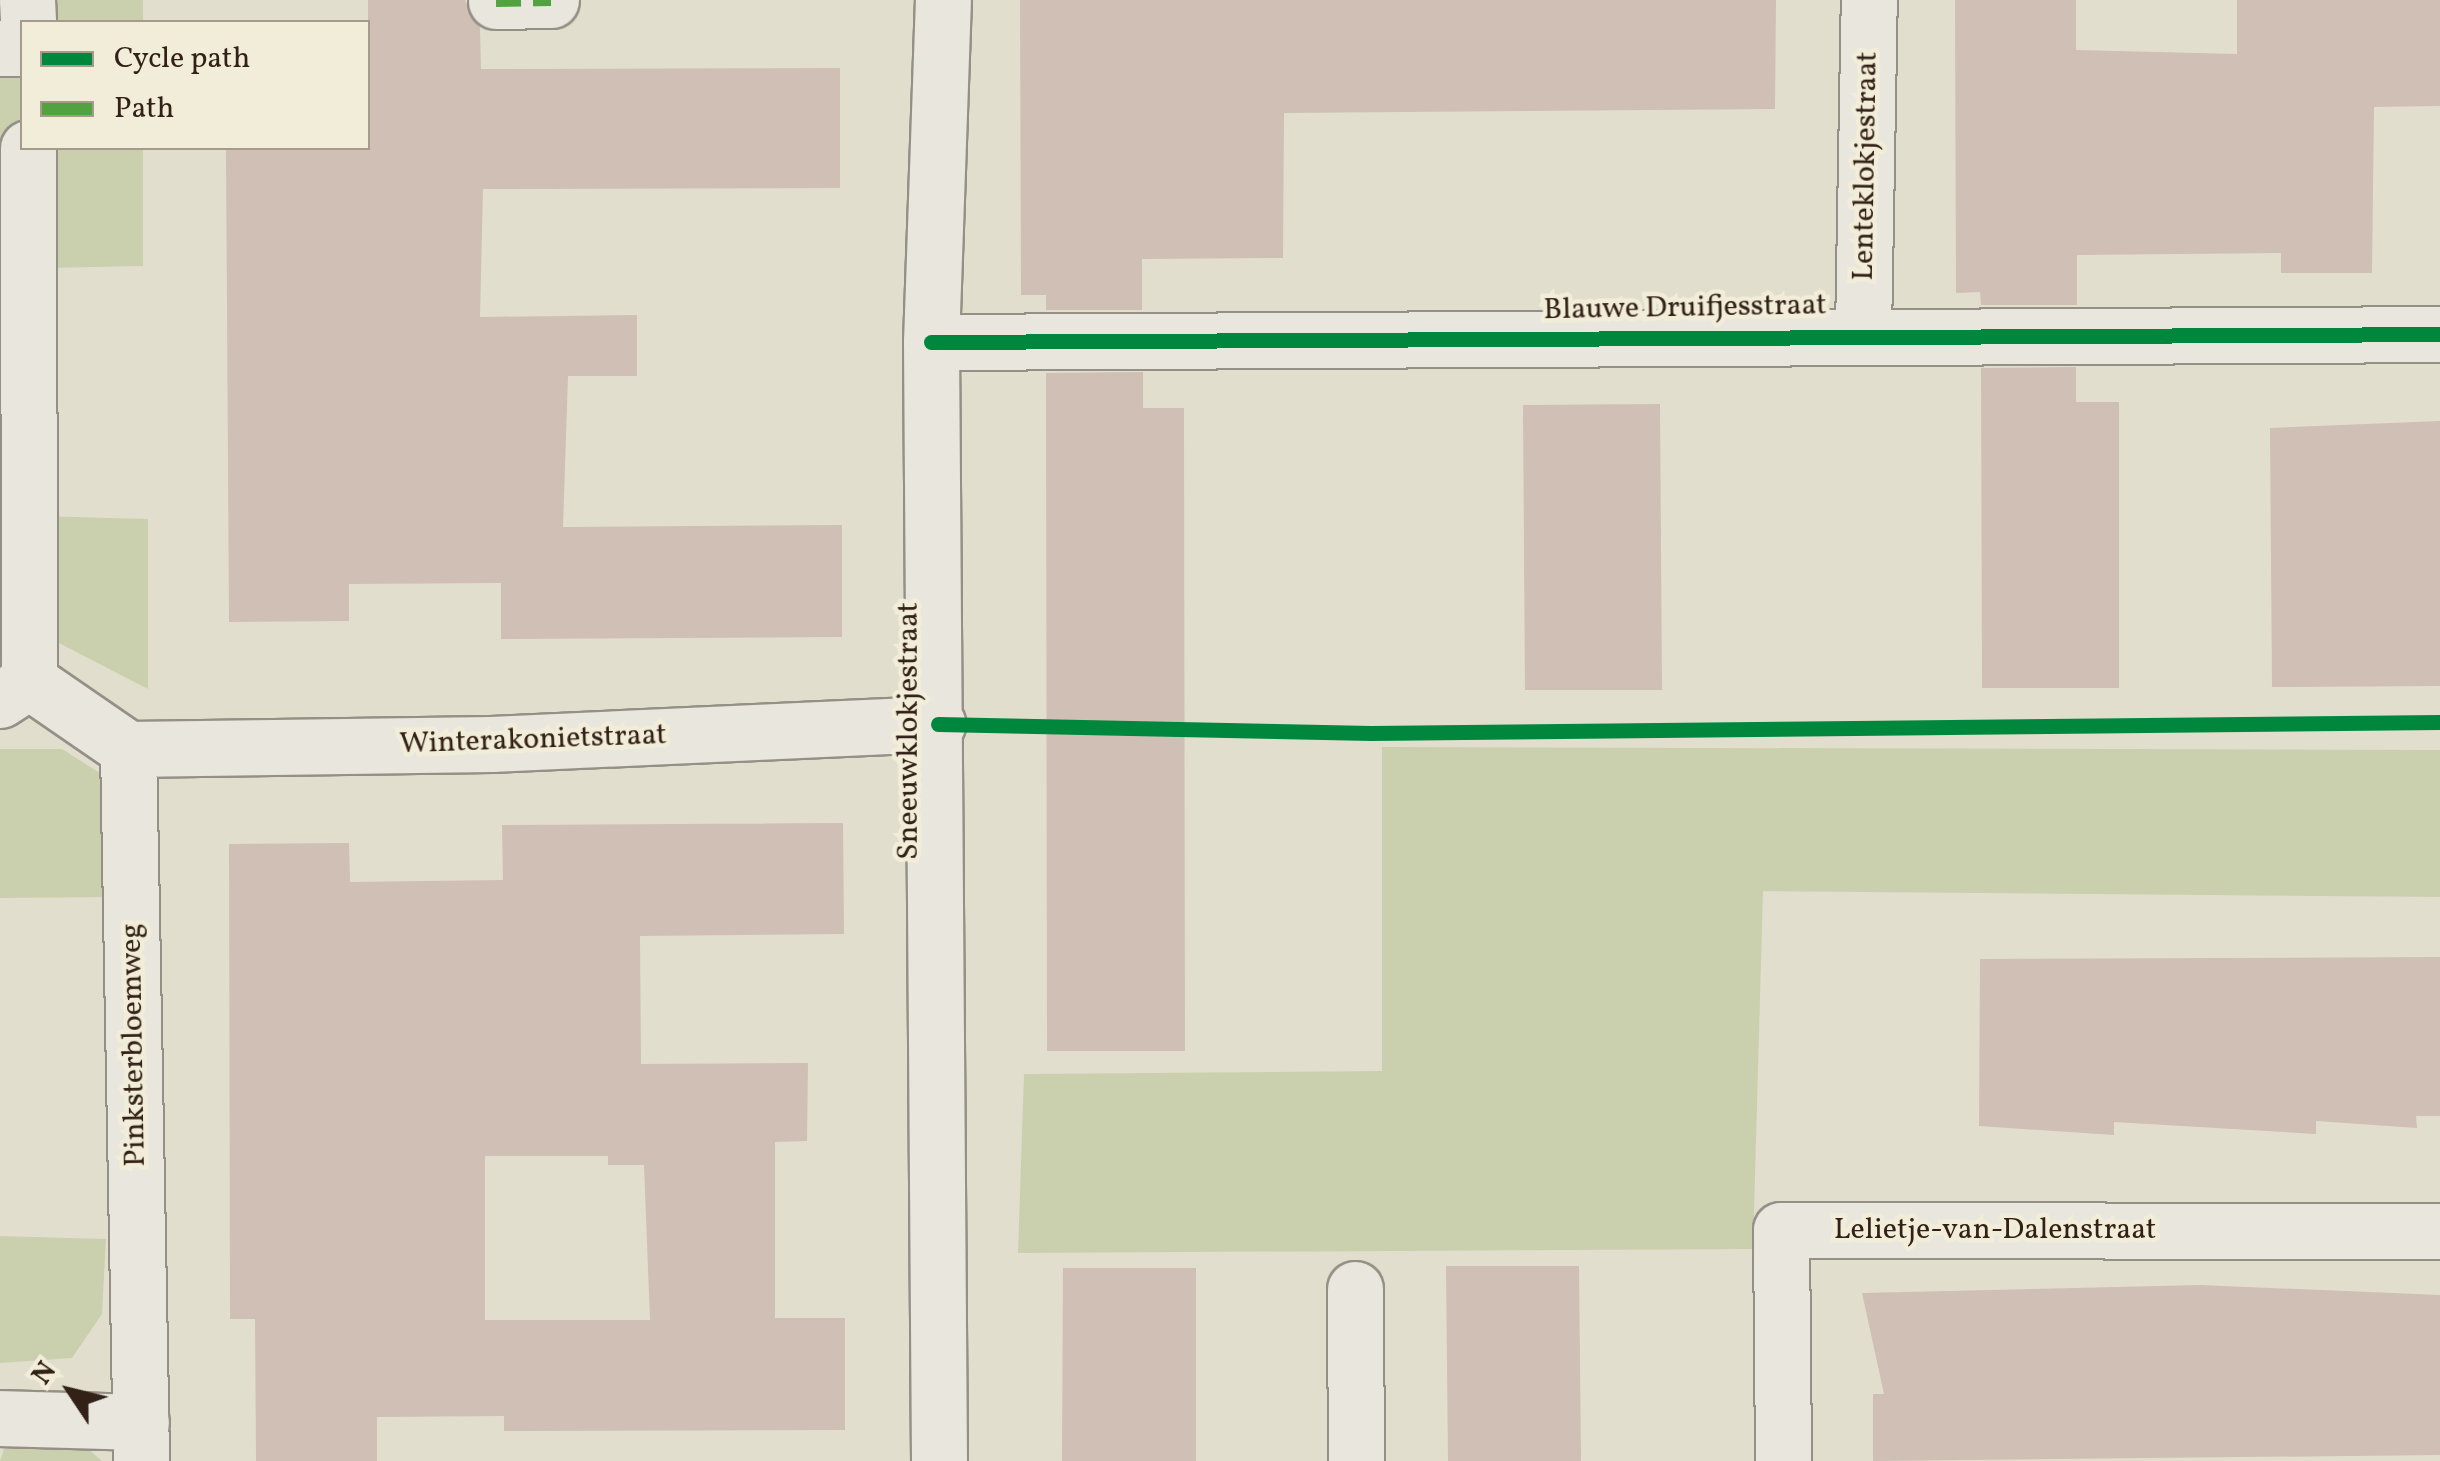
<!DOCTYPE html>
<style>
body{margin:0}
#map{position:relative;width:2440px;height:1461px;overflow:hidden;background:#e2decd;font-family:Vollkorn,serif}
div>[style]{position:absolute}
.green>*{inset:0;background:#cad0ae}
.building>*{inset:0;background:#cfbfb5}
.roads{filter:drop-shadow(2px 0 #959086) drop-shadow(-2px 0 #959086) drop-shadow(0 2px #959086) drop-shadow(0 -2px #959086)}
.street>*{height:55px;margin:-27.5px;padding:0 27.5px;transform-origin:27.5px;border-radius:27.5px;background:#e9e6de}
.quiet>*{height:12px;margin-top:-6px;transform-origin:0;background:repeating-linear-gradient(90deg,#52a240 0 25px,transparent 0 37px)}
.cycleway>*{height:15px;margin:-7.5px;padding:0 7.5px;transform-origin:7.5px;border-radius:7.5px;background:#00873e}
span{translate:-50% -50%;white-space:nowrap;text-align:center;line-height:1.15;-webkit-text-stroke:9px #f2edd9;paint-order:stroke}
.street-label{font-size:30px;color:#322117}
.legend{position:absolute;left:20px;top:20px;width:350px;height:130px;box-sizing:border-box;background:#f2edd9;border:2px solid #a59b8b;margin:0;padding:12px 18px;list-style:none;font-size:30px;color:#322117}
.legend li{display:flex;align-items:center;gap:20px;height:50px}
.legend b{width:50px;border:2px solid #a59b8b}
.north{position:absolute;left:20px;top:1341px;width:100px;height:100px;-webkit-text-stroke:8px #f2edd9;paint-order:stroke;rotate:305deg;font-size:28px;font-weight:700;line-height:40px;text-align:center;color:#322117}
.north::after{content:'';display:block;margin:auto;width:35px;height:45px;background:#322117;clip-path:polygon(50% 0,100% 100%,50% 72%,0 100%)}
</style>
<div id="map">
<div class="green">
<div style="clip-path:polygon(0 0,143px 0,143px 22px,22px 22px,22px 148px,143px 148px,143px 266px,0 269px)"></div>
<div style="clip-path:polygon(0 515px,148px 519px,148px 689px,55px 641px,0 643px)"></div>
<div style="clip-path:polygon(1382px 747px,2440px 750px,2440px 897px,1763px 891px,1753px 1249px,1018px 1253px,1024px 1074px,1382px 1071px)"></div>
<div style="clip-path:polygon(0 749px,62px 749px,103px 775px,108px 897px,0 898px)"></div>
<div style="clip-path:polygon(0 1236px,106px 1239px,102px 1314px,72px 1358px,0 1363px)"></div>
<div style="clip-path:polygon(81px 1443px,102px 1461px,0 1461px,4px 1449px)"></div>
</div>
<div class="building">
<div style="clip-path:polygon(368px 0,465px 0,480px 28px,481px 69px,840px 68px,840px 188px,483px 189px,480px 317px,637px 315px,637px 376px,568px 376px,563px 527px,842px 525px,842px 637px,501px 639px,501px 583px,349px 584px,349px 621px,229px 622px,226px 148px,368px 148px)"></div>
<div style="clip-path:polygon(1020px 0,1776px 0,1775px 109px,1284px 113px,1283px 258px,1142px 259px,1142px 310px,1046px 310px,1046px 295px,1021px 295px)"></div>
<div style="clip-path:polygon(1955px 0,2076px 0,2076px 50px,2237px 54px,2237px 0,2440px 0,2440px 106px,2374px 107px,2372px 273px,2281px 273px,2281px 253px,2077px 255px,2077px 305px,1981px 305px,1980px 292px,1956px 293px)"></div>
<div style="clip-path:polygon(2076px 367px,2076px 402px,2119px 402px,2119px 688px,1982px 688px,1981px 368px)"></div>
<div style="clip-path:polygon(1143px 372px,1143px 408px,1184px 408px,1185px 1051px,1047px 1051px,1046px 373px)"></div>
<div style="clip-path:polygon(1660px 404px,1662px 690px,1525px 690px,1523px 405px)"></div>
<div style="clip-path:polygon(2440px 421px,2440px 686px,2272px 687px,2270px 428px)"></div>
<div style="clip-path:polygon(evenodd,843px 823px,844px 934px,640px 936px,641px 1064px,808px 1063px,807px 1141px,775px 1142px,775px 1318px,845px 1318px,845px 1430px,504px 1431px,504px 1416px,377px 1417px,377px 1461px,256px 1461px,255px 1319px,230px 1319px,229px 844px,349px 843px,350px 882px,503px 880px,502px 825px,843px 823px,485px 1156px,608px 1156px,608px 1165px,644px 1165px,650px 1320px,485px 1320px,485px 1156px)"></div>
<div style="clip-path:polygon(2440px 957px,2440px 1116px,2416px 1116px,2417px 1128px,2316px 1121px,2316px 1134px,2114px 1122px,2114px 1135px,1979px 1126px,1980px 959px)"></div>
<div style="clip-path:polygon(1446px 1266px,1579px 1266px,1581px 1461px,1448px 1461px)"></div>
<div style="clip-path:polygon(1063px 1268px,1196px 1268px,1196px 1461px,1062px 1461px)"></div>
<div style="clip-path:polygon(2200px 1285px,2440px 1295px,2440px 1455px,1873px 1461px,1873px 1394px,1884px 1394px,1862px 1293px)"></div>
</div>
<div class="roads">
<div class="street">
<div style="left:27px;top:0;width:22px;rotate:87deg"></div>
<div style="left:496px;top:1px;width:55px;rotate:-1deg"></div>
<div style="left:0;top:48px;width:22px"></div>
<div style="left:28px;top:148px;width:533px;rotate:89.89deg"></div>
<div style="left:1863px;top:332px;width:332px;rotate:-89deg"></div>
<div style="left:931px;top:342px;width:1509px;rotate:-0.3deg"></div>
<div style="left:0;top:700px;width:35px;rotate:-33deg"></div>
<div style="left:29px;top:681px;width:120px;rotate:34.5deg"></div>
<div style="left:128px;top:749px;width:363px;rotate:-0.8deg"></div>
<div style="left:491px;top:744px;width:447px;rotate:-2.6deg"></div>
<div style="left:128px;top:749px;width:712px;rotate:88.95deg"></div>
<div style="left:1355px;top:1289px;width:172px;rotate:89.7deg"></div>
<div style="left:0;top:1418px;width:141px;rotate:1.6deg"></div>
<div style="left:939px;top:1461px;width:1119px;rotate:-90.41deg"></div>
<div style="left:931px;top:342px;width:342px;rotate:-88deg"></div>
<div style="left:1783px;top:1461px;width:231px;rotate:-90.5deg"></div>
<div style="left:1781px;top:1230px;width:659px;rotate:0.09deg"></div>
</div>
</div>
<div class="quiet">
<div style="left:496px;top:1px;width:55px;rotate:-1deg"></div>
</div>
<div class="cycleway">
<div style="left:931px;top:342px;width:1509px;rotate:-0.3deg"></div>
<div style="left:938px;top:724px;width:433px;rotate:1.2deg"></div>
<div style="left:1371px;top:733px;width:1069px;rotate:-0.59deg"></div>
</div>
<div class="street-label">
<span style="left:1866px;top:166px;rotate:-89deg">Lenteklokjestraat</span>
<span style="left:1685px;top:308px;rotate:-1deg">Blauwe Druifjesstraat</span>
<span style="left:909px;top:731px;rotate:-90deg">Sneeuwklokjestraat</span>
<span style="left:533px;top:740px;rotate:-2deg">Winterakonietstraat</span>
<span style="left:134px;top:1045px;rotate:-91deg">Pinksterbloemweg</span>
<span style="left:1995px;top:1230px">Lelietje-van-Dalenstraat</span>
</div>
<ul class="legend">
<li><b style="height:12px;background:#00873e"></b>Cycle path</li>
<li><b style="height:12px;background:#52a240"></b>Path</li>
</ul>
<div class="north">N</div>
</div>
